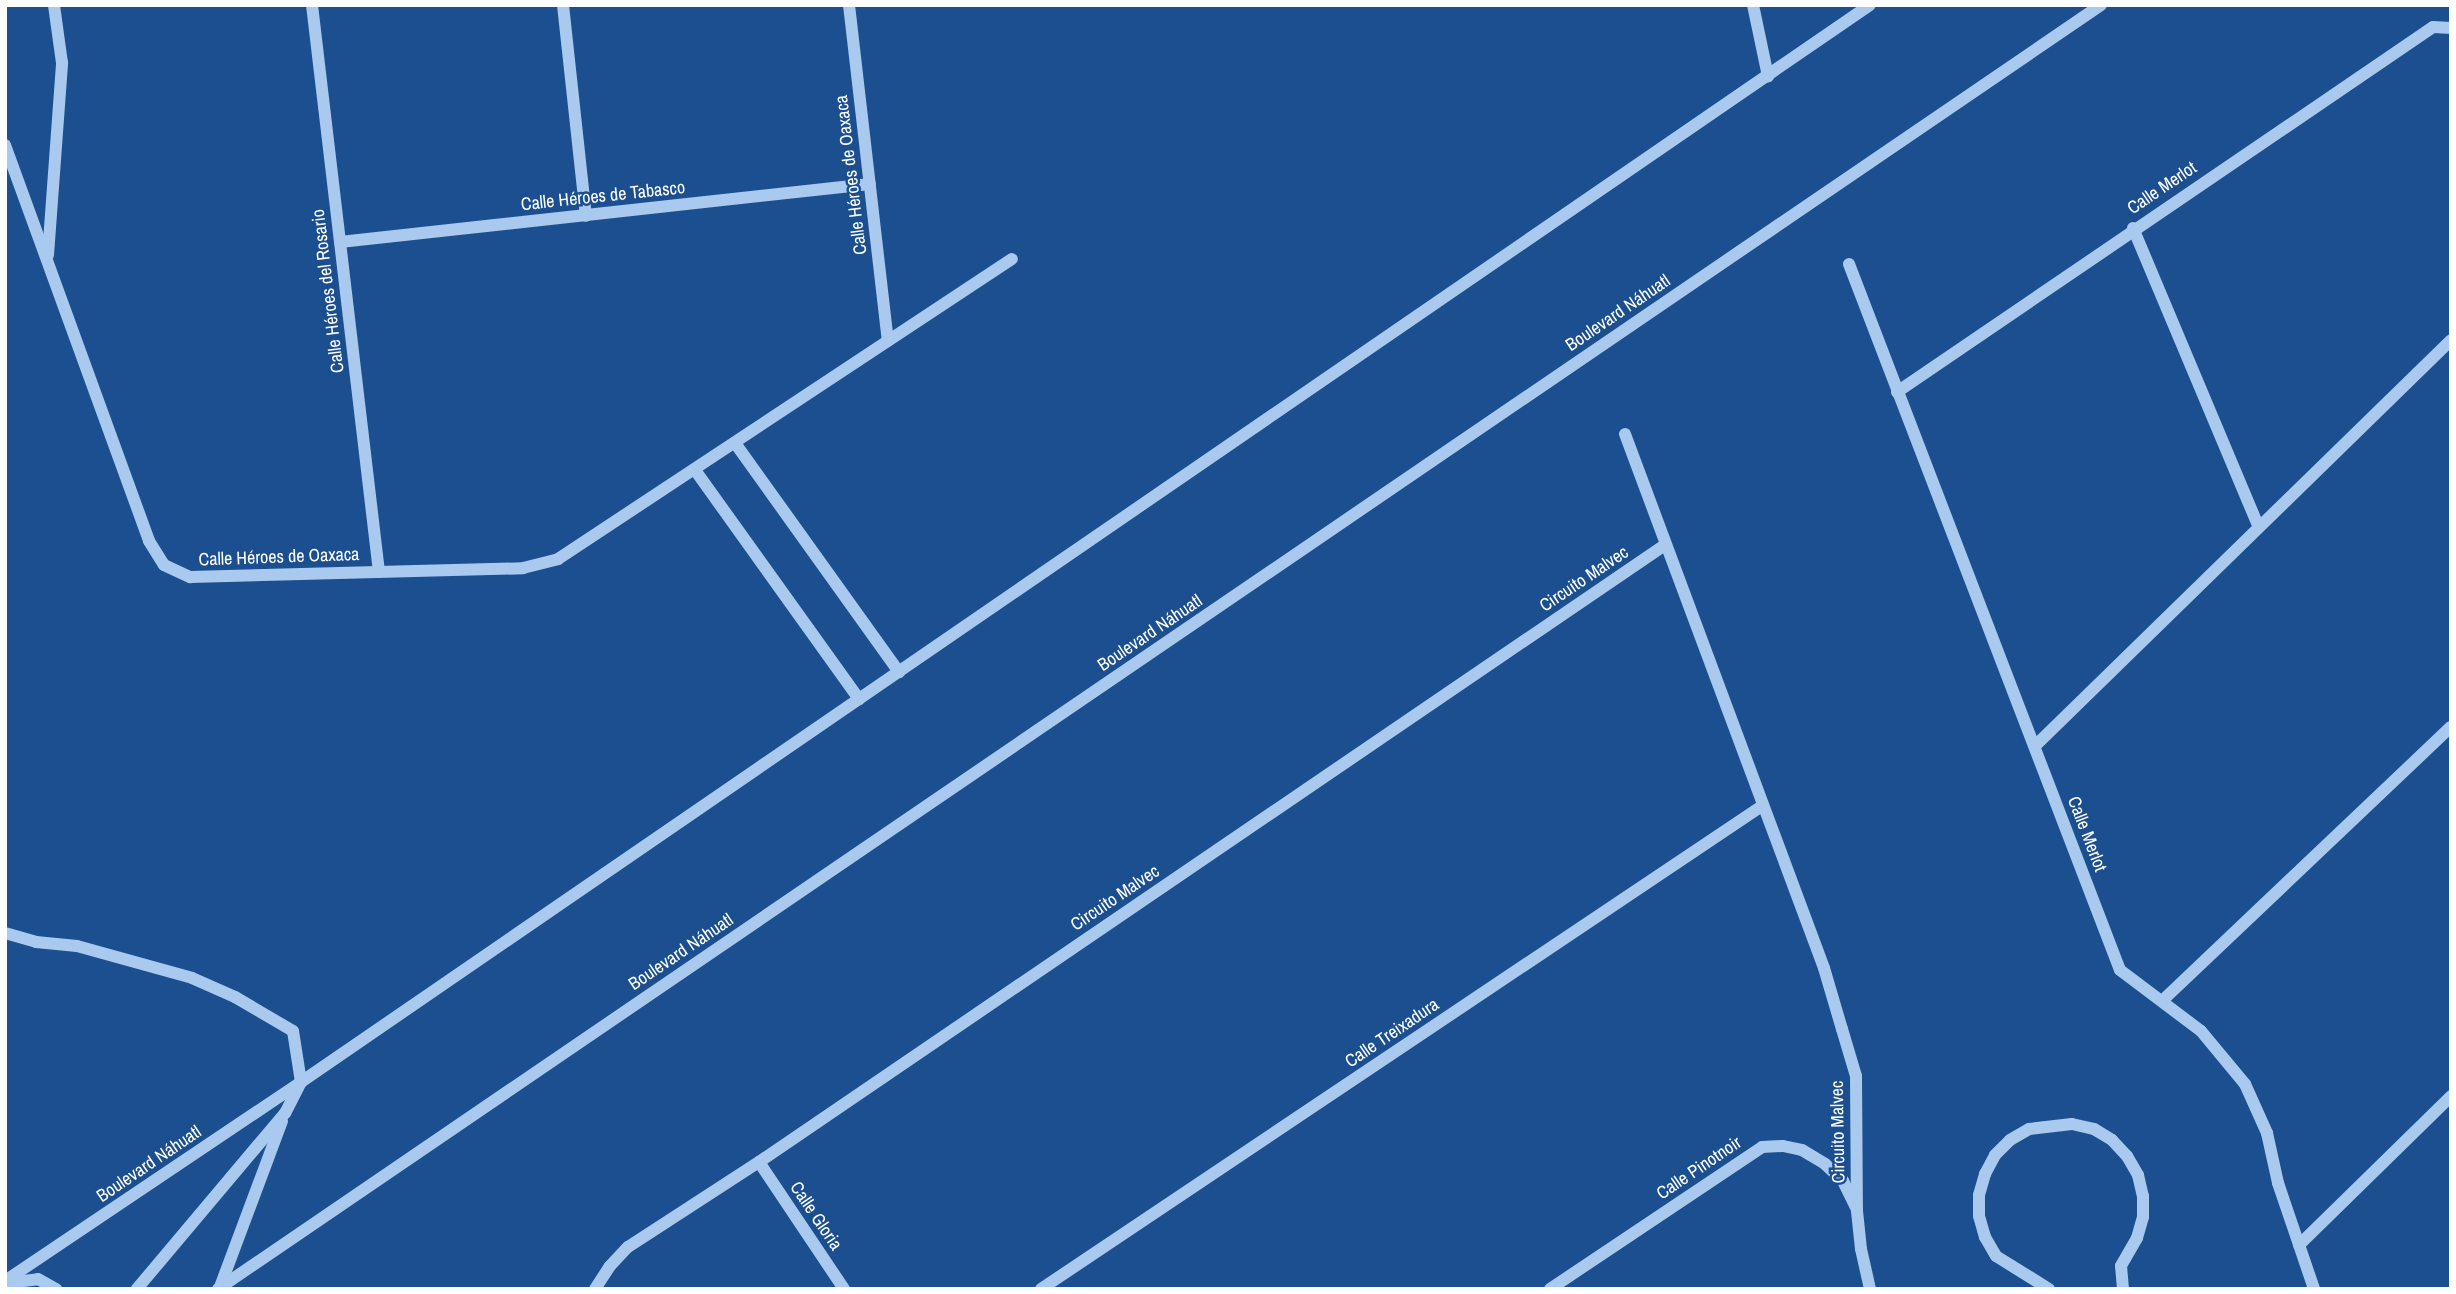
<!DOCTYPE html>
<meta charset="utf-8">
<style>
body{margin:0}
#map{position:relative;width:2456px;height:1294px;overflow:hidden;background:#1b4f8f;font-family:"Archivo Narrow",sans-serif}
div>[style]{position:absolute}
.minor>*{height:12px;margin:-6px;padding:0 6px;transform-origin:6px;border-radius:6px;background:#a9c9ee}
span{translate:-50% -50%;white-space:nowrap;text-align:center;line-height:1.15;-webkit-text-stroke:5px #1b4f8f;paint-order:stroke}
.street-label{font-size:18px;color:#fff}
.frame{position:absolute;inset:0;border:7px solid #fff;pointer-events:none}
</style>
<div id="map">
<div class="minor">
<div style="left:312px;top:5px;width:571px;rotate:83.26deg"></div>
<div style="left:563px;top:5px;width:212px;rotate:83.8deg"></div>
<div style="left:849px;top:5px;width:338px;rotate:83.4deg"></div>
<div style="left:1753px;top:5px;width:73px;rotate:78.1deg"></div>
<div style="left:5px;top:145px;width:421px;rotate:70deg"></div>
<div style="left:149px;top:541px;width:28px;rotate:58deg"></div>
<div style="left:164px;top:565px;width:29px;rotate:25deg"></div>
<div style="left:190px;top:577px;width:333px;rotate:-1.5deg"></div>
<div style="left:523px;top:568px;width:36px;rotate:-14deg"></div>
<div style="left:558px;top:559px;width:544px;rotate:-33.46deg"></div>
<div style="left:2133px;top:228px;width:323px;rotate:67.2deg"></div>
<div style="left:340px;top:242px;width:533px;rotate:-6.25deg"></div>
<div style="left:48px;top:255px;width:193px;rotate:-85.8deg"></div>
<div style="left:62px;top:63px;width:59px;rotate:-97.9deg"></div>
<div style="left:1849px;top:264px;width:756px;rotate:69deg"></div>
<div style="left:2120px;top:970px;width:101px;rotate:37deg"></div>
<div style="left:2201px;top:1031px;width:69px;rotate:50.3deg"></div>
<div style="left:2245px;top:1084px;width:54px;rotate:65.8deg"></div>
<div style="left:2267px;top:1133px;width:51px;rotate:77.6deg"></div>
<div style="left:2278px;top:1183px;width:112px;rotate:71.2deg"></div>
<div style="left:1897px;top:392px;width:648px;rotate:-34.25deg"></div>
<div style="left:2433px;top:27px;width:18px;rotate:3deg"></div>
<div style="left:1625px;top:434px;width:570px;rotate:69.56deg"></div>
<div style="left:1824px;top:968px;width:64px;rotate:73.6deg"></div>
<div style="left:1842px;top:1029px;width:49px;rotate:73.4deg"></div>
<div style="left:1856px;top:1076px;width:135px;rotate:89.6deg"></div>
<div style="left:1857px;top:1211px;width:38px;rotate:84deg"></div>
<div style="left:1861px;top:1249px;width:41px;rotate:77.3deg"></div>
<div style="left:735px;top:443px;width:282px;rotate:54.4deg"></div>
<div style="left:695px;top:470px;width:282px;rotate:54.4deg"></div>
<div style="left:2035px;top:746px;width:581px;rotate:-44.3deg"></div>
<div style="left:5px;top:933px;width:32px;rotate:16deg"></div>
<div style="left:36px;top:942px;width:41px;rotate:5.6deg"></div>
<div style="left:77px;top:946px;width:119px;rotate:15.5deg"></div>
<div style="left:192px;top:978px;width:47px;rotate:23.8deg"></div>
<div style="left:235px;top:997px;width:67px;rotate:30.4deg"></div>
<div style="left:293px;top:1031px;width:52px;rotate:81.1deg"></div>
<div style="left:301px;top:1082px;width:35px;rotate:117deg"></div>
<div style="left:285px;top:1113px;width:230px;rotate:130.1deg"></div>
<div style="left:2163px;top:1000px;width:397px;rotate:-43.5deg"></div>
<div style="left:759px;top:1162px;width:153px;rotate:56.2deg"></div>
<div style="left:2299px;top:1245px;width:213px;rotate:-44.4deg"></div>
<div style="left:5px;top:1281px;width:357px;rotate:-33.9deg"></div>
<div style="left:301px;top:1082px;width:1903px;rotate:-34.47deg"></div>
<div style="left:7px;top:1283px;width:31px;rotate:-7deg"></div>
<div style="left:38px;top:1279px;width:21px;rotate:29deg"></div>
<div style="left:220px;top:1287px;width:177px;rotate:-69.5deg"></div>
<div style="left:218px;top:1289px;width:2279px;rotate:-34.29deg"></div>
<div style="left:595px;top:1289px;width:27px;rotate:-57deg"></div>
<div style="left:610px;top:1266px;width:26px;rotate:-47deg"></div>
<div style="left:628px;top:1247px;width:156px;rotate:-33deg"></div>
<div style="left:759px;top:1162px;width:1096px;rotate:-34.26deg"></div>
<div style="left:1041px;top:1289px;width:868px;rotate:-33.82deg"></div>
<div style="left:1550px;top:1289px;width:255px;rotate:-33.8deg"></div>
<div style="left:1762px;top:1147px;width:21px;rotate:-3deg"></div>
<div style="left:1783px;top:1146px;width:19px;rotate:12deg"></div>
<div style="left:1802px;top:1150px;width:27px;rotate:31deg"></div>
<div style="left:1825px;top:1164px;width:25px;rotate:43deg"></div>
<div style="left:1843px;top:1181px;width:30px;rotate:64deg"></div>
<div style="left:2049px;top:1289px;width:62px;rotate:-148.1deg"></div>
<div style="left:1996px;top:1256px;width:22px;rotate:-120deg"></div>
<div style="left:1985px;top:1237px;width:22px;rotate:-106deg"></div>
<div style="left:1979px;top:1216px;width:21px;rotate:-90deg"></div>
<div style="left:1979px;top:1195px;width:22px;rotate:-74deg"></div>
<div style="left:1985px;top:1174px;width:21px;rotate:-62deg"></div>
<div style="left:1995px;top:1155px;width:21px;rotate:-45deg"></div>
<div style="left:2010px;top:1140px;width:22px;rotate:-30deg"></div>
<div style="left:2029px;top:1129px;width:43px;rotate:-6.6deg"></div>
<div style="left:2072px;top:1124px;width:23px;rotate:13deg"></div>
<div style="left:2094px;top:1129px;width:21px;rotate:31deg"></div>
<div style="left:2112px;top:1140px;width:22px;rotate:47deg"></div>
<div style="left:2127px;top:1156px;width:22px;rotate:60deg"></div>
<div style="left:2138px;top:1175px;width:22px;rotate:77deg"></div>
<div style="left:2143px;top:1196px;width:21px;rotate:90deg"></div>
<div style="left:2143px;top:1217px;width:22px;rotate:106deg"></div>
<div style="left:2137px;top:1238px;width:32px;rotate:120deg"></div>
<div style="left:2121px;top:1266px;width:23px;rotate:85deg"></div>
</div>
<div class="street-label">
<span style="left:851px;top:175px;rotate:-97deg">Calle Héroes de Oaxaca</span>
<span style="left:2162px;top:188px;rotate:-34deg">Calle Merlot</span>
<span style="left:603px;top:196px;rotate:-6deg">Calle Héroes de Tabasco</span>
<span style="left:328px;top:291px;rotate:-97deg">Calle Héroes del Rosario</span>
<span style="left:1618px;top:313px;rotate:-34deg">Boulevard Náhuatl</span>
<span style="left:279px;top:557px;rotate:-2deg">Calle Héroes de Oaxaca</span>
<span style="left:1584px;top:579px;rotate:-34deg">Circuito Malvec</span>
<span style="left:1150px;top:633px;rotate:-34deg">Boulevard Náhuatl</span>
<span style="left:2087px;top:834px;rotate:69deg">Calle Merlot</span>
<span style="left:1115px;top:898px;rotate:-34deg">Circuito Malvec</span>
<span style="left:681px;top:952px;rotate:-34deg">Boulevard Náhuatl</span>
<span style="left:1392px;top:1033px;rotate:-34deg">Calle Treixadura</span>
<span style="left:1838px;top:1132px;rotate:-91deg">Circuito Malvec</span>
<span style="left:149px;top:1164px;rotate:-34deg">Boulevard Náhuatl</span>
<span style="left:1699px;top:1168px;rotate:-34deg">Calle Pinotnoir</span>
<span style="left:816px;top:1216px;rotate:56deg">Calle Gloria</span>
</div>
<div class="frame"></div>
</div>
